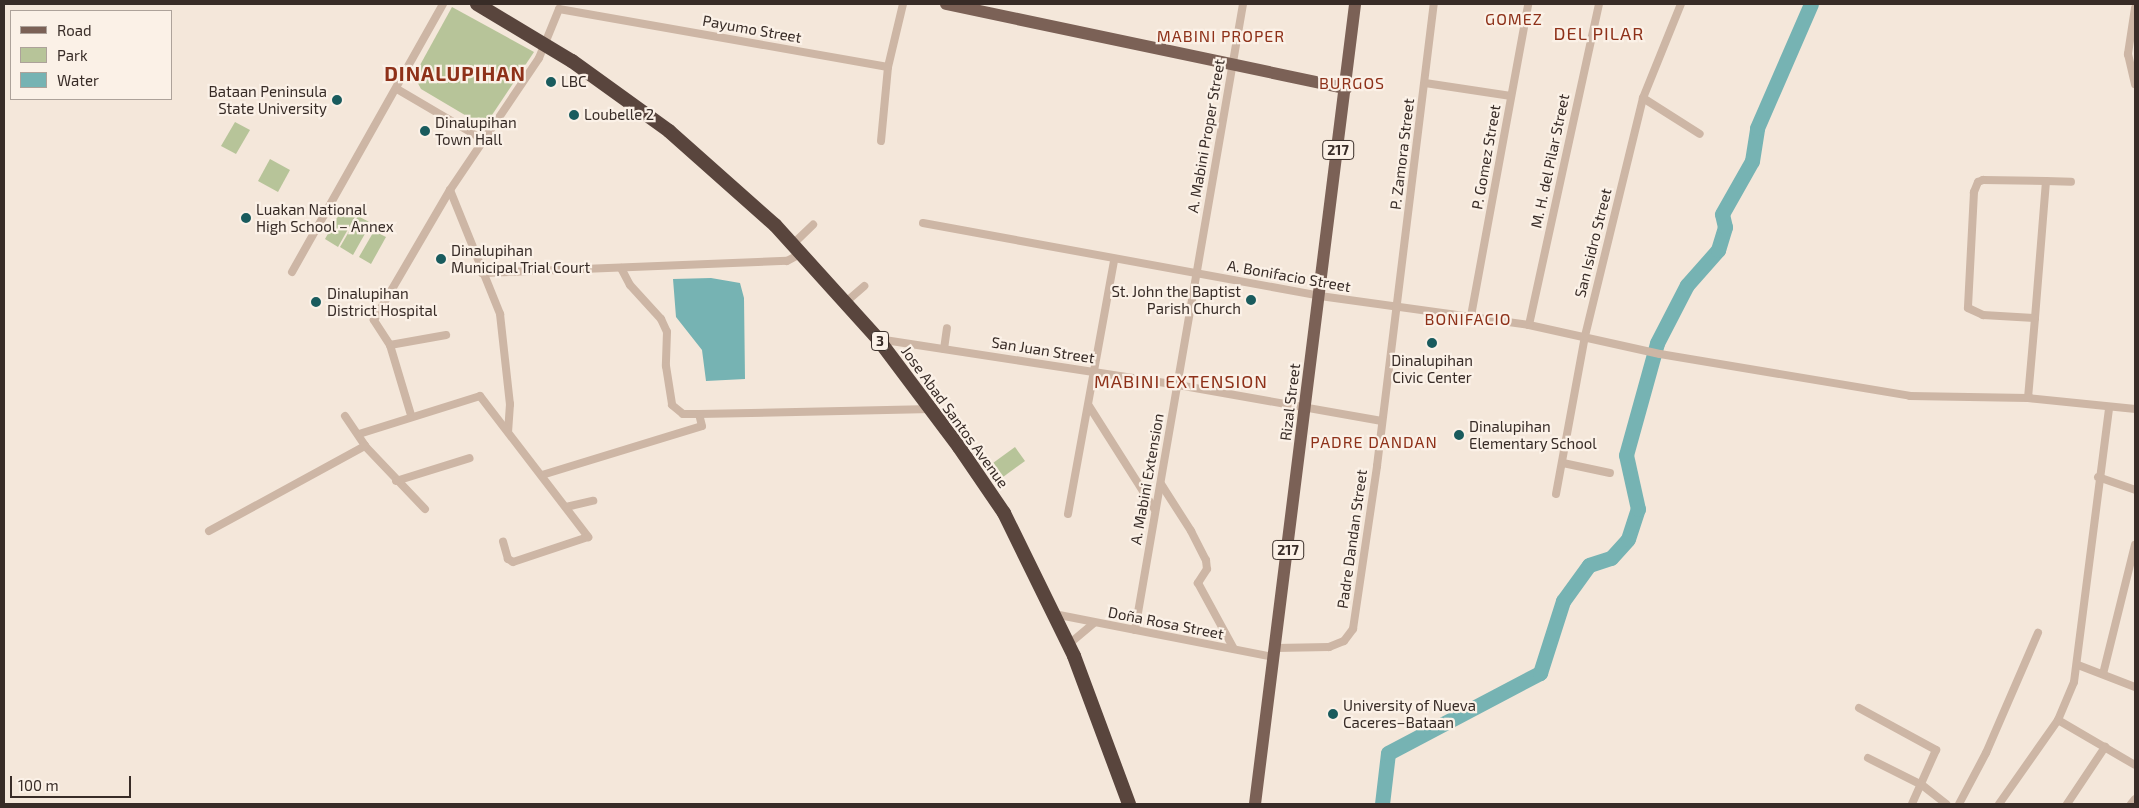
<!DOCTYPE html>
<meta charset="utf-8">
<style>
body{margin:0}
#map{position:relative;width:2139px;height:808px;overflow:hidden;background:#f4e7da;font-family:"Exo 2",sans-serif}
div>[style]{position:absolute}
.green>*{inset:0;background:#b7c499}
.water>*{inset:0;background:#76b3b3}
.river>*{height:15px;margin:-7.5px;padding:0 7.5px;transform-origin:7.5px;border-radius:7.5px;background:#76b3b3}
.street>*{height:8px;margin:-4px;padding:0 4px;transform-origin:4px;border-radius:4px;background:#cdb6a5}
.primary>*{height:12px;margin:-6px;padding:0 6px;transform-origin:6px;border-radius:6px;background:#7b6156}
.highway>*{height:14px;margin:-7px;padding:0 7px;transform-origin:7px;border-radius:7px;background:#59453d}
.dots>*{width:14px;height:14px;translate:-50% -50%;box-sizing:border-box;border:2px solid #fbf1e7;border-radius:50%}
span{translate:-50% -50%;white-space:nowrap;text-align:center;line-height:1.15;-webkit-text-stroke:4.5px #fbf1e7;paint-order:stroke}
.shield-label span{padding:1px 4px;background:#fbf1e7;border:1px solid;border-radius:4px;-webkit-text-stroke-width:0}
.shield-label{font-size:14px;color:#382c27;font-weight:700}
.street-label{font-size:15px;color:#382c27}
.poi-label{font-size:15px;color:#382c27}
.left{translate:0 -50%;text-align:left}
.right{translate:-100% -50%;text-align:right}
.neighbourhood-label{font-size:16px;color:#8e3119;letter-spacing:1px}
.quarter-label{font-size:18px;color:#8e3119;letter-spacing:1px}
.district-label{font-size:20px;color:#8e3119;font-weight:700;letter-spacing:1px}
.frame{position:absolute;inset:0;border:5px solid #382c27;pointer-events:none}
.legend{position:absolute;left:10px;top:10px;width:162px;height:90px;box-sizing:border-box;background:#fbf1e7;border:1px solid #ada29a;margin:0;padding:6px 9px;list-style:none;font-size:15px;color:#382c27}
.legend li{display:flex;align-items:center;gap:10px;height:25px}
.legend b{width:25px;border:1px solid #ada29a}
.scale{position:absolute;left:10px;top:776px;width:121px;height:22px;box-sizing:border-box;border:2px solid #382c27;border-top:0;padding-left:6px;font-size:15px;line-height:18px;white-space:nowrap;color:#382c27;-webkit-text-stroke:4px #fbf1e7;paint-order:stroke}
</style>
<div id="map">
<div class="green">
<div style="clip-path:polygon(452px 7px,534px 52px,490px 118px,475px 121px,421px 89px,414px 76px)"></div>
<div style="clip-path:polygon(235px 122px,250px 130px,236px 154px,221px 146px)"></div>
<div style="clip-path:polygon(270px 159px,290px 170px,278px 192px,258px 181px)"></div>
<div style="clip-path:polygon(343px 207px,356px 215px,338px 247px,325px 239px)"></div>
<div style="clip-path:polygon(358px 216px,371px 223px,353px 255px,340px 247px)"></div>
<div style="clip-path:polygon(374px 231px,386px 237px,371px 264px,359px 257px)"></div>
<div style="clip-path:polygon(1015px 447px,1025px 461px,1003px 477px,993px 463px)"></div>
</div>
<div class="water">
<div style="clip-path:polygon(711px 278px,740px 283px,744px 298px,745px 379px,706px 381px,702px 350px,676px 317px,673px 279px)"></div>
</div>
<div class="river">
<div style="left:1382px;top:804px;width:51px;rotate:-83.3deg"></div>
<div style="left:1388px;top:753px;width:172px;rotate:-27.8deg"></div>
<div style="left:1540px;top:673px;width:76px;rotate:-72.3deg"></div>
<div style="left:1563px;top:601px;width:44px;rotate:-54.2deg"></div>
<div style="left:1589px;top:565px;width:23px;rotate:-18deg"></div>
<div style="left:1611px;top:558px;width:25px;rotate:-48deg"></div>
<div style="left:1628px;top:539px;width:32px;rotate:-72deg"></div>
<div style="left:1638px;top:509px;width:55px;rotate:-102.5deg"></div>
<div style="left:1626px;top:455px;width:116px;rotate:-74.5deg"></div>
<div style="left:1657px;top:343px;width:65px;rotate:-62.7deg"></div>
<div style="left:1687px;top:285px;width:47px;rotate:-48.5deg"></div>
<div style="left:1718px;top:250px;width:24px;rotate:-73deg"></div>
<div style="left:1725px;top:227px;width:13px;rotate:-103deg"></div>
<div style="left:1722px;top:214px;width:61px;rotate:-60.5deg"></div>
<div style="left:1752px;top:161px;width:33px;rotate:-81deg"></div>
<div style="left:1757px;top:128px;width:135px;rotate:-66.5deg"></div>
</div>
<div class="street">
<div style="left:2135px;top:8px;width:47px;rotate:98.7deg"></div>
<div style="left:2128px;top:54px;width:31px;rotate:77deg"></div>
<div style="left:1425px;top:83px;width:87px;rotate:8.6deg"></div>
<div style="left:397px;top:89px;width:101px;rotate:30.4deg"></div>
<div style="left:1643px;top:98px;width:67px;rotate:32.3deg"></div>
<div style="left:881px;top:141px;width:74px;rotate:-84.6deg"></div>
<div style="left:888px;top:67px;width:65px;rotate:-76.6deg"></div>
<div style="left:2046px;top:181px;width:25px;rotate:2deg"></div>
<div style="left:450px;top:190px;width:134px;rotate:68deg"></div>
<div style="left:500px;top:314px;width:91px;rotate:83.7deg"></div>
<div style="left:510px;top:404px;width:27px;rotate:94deg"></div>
<div style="left:923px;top:223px;width:404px;rotate:10.4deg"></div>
<div style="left:1320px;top:296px;width:211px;rotate:7.9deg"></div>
<div style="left:1529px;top:325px;width:134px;rotate:12.5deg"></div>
<div style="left:1660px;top:354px;width:254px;rotate:9.5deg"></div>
<div style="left:1910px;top:396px;width:118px;rotate:1deg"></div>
<div style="left:2028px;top:398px;width:108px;rotate:5.9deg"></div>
<div style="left:793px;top:244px;width:28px;rotate:-44deg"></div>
<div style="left:621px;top:268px;width:19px;rotate:62deg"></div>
<div style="left:630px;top:285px;width:46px;rotate:47.6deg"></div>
<div style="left:661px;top:319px;width:14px;rotate:65deg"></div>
<div style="left:667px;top:332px;width:34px;rotate:92deg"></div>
<div style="left:666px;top:366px;width:39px;rotate:81deg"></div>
<div style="left:672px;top:405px;width:14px;rotate:39deg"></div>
<div style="left:683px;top:414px;width:16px"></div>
<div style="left:292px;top:272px;width:308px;rotate:-60.6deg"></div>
<div style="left:482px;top:273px;width:305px;rotate:-2.3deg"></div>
<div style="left:787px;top:261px;width:17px;rotate:-28deg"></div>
<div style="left:847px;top:301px;width:23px;rotate:-41deg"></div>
<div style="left:1471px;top:316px;width:317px;rotate:-79.6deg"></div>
<div style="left:1529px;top:325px;width:329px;rotate:-77.7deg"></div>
<div style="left:878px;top:339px;width:304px;rotate:8.7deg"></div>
<div style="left:1178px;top:385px;width:207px;rotate:10deg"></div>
<div style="left:390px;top:345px;width:57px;rotate:-10.1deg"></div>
<div style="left:944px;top:349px;width:21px;rotate:-82deg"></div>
<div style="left:2028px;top:398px;width:80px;rotate:-85deg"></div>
<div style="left:2035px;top:318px;width:137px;rotate:-85.4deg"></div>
<div style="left:2046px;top:181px;width:63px;rotate:-179.1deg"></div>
<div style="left:1983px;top:180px;width:5px;rotate:158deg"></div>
<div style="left:1978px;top:182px;width:11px;rotate:112deg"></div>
<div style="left:1974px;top:192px;width:116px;rotate:93deg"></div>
<div style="left:1968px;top:308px;width:17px;rotate:25deg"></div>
<div style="left:1983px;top:315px;width:52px;rotate:3.3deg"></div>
<div style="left:1089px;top:406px;width:123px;rotate:57.6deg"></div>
<div style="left:411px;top:415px;width:73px;rotate:-106.7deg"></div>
<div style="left:390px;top:345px;width:30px;rotate:-123deg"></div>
<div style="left:374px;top:320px;width:151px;rotate:-59.7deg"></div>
<div style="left:450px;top:190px;width:159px;rotate:-56deg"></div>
<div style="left:539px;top:58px;width:53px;rotate:-67.8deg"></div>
<div style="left:559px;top:9px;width:334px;rotate:10deg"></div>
<div style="left:345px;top:416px;width:36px;rotate:56deg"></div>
<div style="left:365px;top:446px;width:87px;rotate:46.4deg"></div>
<div style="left:359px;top:434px;width:127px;rotate:-17.4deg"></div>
<div style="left:480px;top:396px;width:178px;rotate:52.5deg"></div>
<div style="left:588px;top:537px;width:79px;rotate:161.6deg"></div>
<div style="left:513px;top:562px;width:6px;rotate:-149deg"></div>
<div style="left:508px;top:559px;width:18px;rotate:-106deg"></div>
<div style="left:1563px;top:463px;width:48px;rotate:12deg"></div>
<div style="left:542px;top:475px;width:167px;rotate:-17deg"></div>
<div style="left:702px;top:426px;width:12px;rotate:-104deg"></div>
<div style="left:699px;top:414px;width:233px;rotate:-1.2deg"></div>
<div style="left:2098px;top:477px;width:39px;rotate:19deg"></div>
<div style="left:396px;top:481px;width:77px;rotate:-17.3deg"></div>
<div style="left:1161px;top:484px;width:56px;rotate:57.4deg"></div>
<div style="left:1191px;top:531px;width:33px;rotate:63deg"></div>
<div style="left:1206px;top:560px;width:9px;rotate:84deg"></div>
<div style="left:1207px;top:569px;width:17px;rotate:123deg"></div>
<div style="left:1198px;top:583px;width:75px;rotate:61.4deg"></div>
<div style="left:1556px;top:494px;width:161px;rotate:-79.6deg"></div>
<div style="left:1585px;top:336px;width:245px;rotate:-76.3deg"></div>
<div style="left:1643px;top:98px;width:101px;rotate:-68deg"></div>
<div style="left:566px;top:507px;width:28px;rotate:-13deg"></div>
<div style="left:1068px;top:514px;width:258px;rotate:-79.7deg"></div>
<div style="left:209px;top:531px;width:178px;rotate:-28.6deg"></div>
<div style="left:1054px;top:614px;width:224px;rotate:11.1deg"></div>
<div style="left:1135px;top:630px;width:635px;rotate:-80.21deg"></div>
<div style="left:1069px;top:644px;width:33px;rotate:-40deg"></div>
<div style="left:1276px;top:648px;width:53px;rotate:-1.1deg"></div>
<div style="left:1329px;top:647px;width:16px;rotate:-22deg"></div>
<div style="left:1344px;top:641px;width:15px;rotate:-53deg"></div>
<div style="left:1353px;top:629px;width:165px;rotate:-81.6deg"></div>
<div style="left:1377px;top:466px;width:466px;rotate:-83deg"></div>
<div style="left:2078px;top:665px;width:61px;rotate:21.1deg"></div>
<div style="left:2103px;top:674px;width:133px;rotate:-76.1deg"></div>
<div style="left:1859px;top:708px;width:88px;rotate:28.6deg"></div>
<div style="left:1936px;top:750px;width:59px;rotate:114deg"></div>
<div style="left:2058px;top:720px;width:89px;rotate:30.3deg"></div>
<div style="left:1868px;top:758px;width:60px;rotate:26.6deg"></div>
<div style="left:1922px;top:785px;width:31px;rotate:38deg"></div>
<div style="left:1959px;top:804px;width:58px;rotate:-62.1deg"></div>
<div style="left:1986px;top:753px;width:131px;rotate:-66.6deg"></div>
<div style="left:1999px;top:804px;width:103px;rotate:-54.9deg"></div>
<div style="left:2058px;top:720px;width:41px;rotate:-67.2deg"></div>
<div style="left:2074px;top:682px;width:276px;rotate:-82.7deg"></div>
<div style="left:2067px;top:804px;width:69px;rotate:-56.3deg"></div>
<div style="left:2131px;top:804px;width:6px;rotate:-51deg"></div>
</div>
<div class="primary">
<div style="left:946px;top:4px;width:409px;rotate:11.9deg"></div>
<div style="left:1255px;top:804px;width:806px;rotate:-82.87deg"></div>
</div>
<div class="highway">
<div style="left:477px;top:4px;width:111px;rotate:31deg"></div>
<div style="left:572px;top:61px;width:120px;rotate:35.8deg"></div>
<div style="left:669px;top:131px;width:142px;rotate:41.6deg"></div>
<div style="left:775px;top:225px;width:154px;rotate:47.9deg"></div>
<div style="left:878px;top:339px;width:135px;rotate:53.1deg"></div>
<div style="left:959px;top:447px;width:80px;rotate:55.7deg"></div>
<div style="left:1004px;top:513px;width:159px;rotate:63.9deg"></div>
<div style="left:1074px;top:656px;width:158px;rotate:69.6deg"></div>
</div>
<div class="dots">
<div style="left:551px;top:82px;background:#195b5d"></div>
<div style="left:337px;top:100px;background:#195b5d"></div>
<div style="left:574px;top:115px;background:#195b5d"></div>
<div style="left:425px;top:131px;background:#195b5d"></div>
<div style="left:246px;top:218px;background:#195b5d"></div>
<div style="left:441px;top:259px;background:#195b5d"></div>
<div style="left:1251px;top:300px;background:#195b5d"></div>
<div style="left:316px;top:302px;background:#195b5d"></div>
<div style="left:1432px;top:343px;background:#195b5d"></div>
<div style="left:1459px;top:435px;background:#195b5d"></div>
<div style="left:1333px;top:714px;background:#195b5d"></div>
</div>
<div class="shield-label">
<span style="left:1338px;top:150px">217</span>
<span style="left:880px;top:341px">3</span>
<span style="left:1288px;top:550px">217</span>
</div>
<div class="street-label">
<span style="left:752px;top:29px;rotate:10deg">Payumo Street</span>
<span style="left:1206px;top:136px;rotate:-80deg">A. Mabini Proper Street</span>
<span style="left:1402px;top:154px;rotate:-83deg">P. Zamora Street</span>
<span style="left:1486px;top:157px;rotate:-80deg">P. Gomez Street</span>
<span style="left:1550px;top:161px;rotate:-78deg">M. H. del Pilar Street</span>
<span style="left:1593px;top:243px;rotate:-76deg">San Isidro Street</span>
<span style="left:1289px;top:276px;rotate:10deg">A. Bonifacio Street</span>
<span style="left:1043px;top:350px;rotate:9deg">San Juan Street</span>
<span style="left:1290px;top:402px;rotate:-83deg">Rizal Street</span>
<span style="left:955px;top:417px;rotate:54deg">Jose Abad Santos Avenue</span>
<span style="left:1147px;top:479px;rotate:-80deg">A. Mabini Extension</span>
<span style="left:1352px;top:539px;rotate:-82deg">Padre Dandan Street</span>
<span style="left:1166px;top:623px;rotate:11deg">Doña Rosa Street</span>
</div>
<div class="poi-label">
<span class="left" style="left:561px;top:82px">LBC</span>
<span class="right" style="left:327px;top:100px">Bataan Peninsula<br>State University</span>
<span class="left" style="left:584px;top:115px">Loubelle 2</span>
<span class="left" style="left:435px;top:131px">Dinalupihan<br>Town Hall</span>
<span class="left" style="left:256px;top:218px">Luakan National<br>High School – Annex</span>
<span class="left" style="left:451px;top:259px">Dinalupihan<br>Municipal Trial Court</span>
<span class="right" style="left:1241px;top:300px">St. John the Baptist<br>Parish Church</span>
<span class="left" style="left:327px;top:302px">Dinalupihan<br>District Hospital</span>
<span style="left:1432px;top:369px">Dinalupihan<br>Civic Center</span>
<span class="left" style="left:1469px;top:435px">Dinalupihan<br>Elementary School</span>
<span class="left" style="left:1343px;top:714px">University of Nueva<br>Caceres–Bataan</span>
</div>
<div class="neighbourhood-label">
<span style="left:1514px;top:19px">GOMEZ</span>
<span style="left:1221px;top:36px">MABINI PROPER</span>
<span style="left:1352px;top:83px">BURGOS</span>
<span style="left:1468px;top:319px">BONIFACIO</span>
<span style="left:1374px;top:442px">PADRE DANDAN</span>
</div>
<div class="quarter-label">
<span style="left:1599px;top:33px">DEL PILAR</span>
<span style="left:1181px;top:381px">MABINI EXTENSION</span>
</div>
<div class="district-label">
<span style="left:455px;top:73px">DINALUPIHAN</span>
</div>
<div class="frame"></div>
<ul class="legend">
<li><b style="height:6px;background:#7b6156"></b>Road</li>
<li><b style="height:14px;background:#b7c499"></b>Park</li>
<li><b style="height:14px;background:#76b3b3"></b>Water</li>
</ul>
<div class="scale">100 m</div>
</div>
